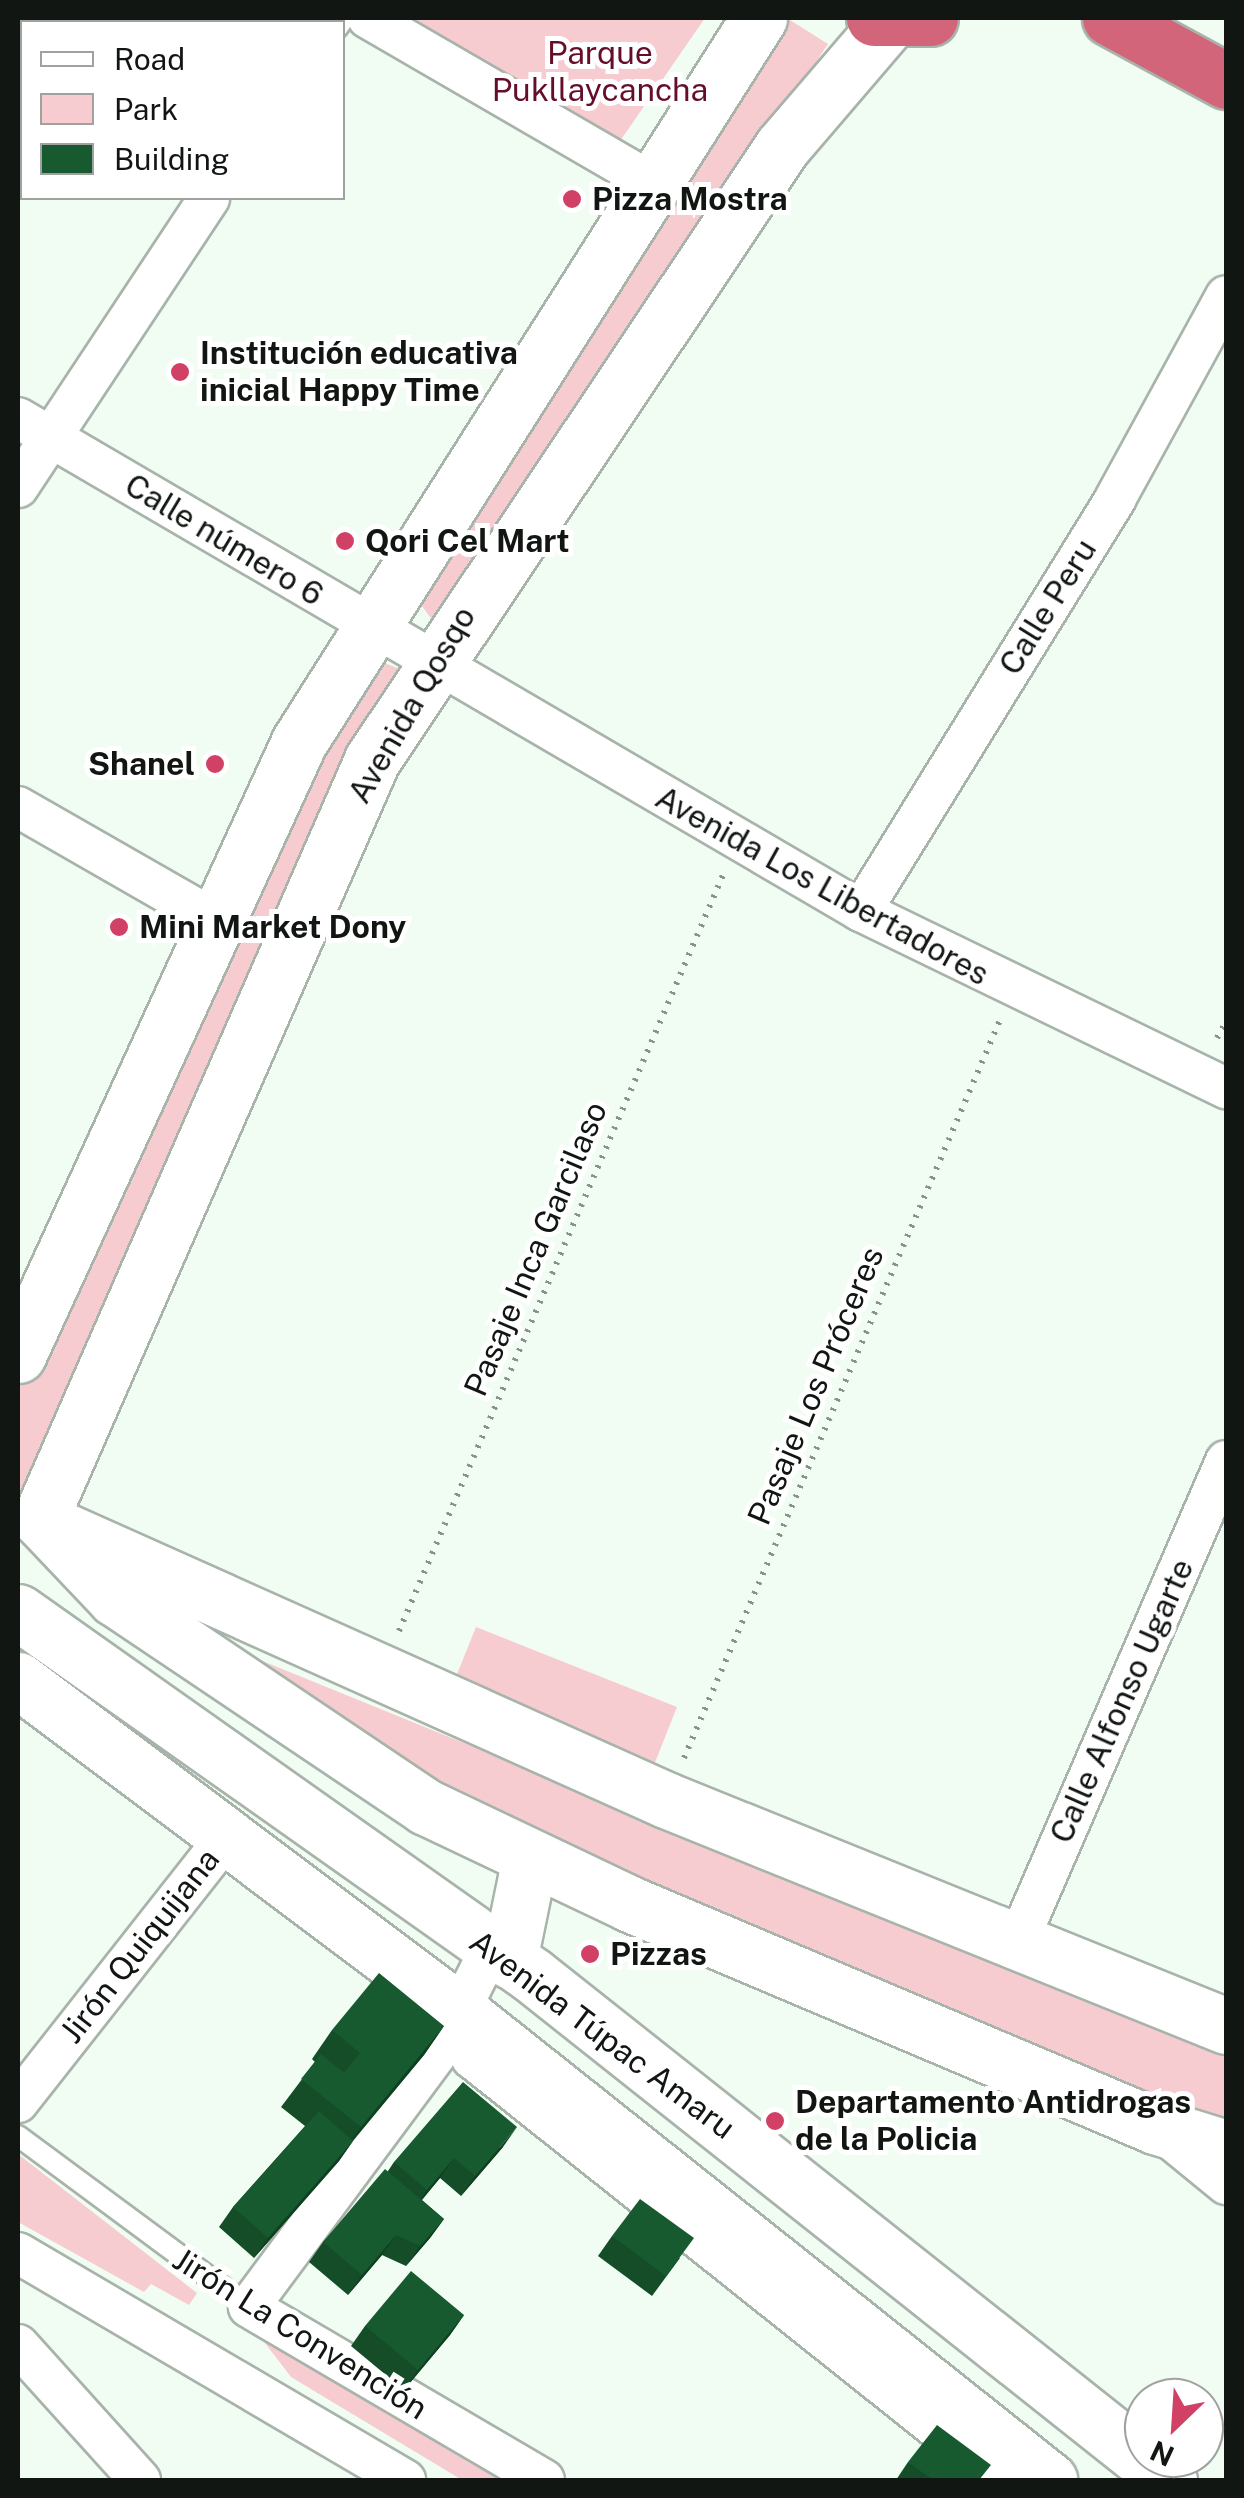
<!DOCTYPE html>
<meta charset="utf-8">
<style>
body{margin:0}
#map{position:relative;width:1244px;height:2498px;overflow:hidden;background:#f1fdf3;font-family:"Public Sans",sans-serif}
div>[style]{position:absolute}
.green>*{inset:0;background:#f7ccd1}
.path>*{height:6px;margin-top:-3px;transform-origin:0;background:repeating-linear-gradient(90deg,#89928a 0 2.5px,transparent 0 10.5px)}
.roads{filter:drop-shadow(2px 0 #a8b3aa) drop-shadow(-2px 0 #a8b3aa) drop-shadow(0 2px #a8b3aa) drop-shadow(0 -2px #a8b3aa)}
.lane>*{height:20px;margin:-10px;padding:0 10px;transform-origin:10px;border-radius:10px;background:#fff}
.street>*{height:40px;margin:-20px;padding:0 20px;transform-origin:20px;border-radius:20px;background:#fff}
.secondary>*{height:55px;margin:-27.5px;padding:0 27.5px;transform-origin:27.5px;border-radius:27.5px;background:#fff}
.highway>*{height:55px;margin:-27.5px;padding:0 27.5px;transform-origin:27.5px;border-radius:27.5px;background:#d2657a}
.wall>*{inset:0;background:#144d28}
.shaded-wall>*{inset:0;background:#103f21}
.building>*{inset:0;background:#175a2f}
.dots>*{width:28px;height:28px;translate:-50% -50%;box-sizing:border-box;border:5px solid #fff;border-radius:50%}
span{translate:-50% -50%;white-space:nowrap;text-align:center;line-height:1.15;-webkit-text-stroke:10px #fff;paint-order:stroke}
.park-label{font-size:32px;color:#660e29}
.poi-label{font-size:32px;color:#121612;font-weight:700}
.left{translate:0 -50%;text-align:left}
.right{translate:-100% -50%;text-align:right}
.street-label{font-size:32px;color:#121612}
.frame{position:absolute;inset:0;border:20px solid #121612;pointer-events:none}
.legend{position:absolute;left:20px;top:20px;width:325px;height:180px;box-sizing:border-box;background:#fff;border:2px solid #a0a2a0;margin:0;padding:12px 18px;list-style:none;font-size:30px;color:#121612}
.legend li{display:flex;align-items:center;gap:20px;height:50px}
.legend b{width:50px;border:2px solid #a0a2a0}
.north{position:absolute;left:1124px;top:2378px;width:100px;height:100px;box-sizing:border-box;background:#fff;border:2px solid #a0a2a0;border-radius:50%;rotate:205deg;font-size:28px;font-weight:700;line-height:40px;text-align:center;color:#121612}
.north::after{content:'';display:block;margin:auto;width:35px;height:45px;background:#d04165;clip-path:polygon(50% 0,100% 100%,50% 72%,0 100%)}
</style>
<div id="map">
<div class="green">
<div style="clip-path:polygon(397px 18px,705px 18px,618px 144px)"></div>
<div style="clip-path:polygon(790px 20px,828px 44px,440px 631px,412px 592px)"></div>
<div style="clip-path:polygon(365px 655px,402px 670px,25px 1499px,18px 1489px,18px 1389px,271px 830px)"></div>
<div style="clip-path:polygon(476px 1627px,677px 1707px,654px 1765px,453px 1684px)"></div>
<div style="clip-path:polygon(196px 1634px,1226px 2053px,1226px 2124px,1144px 2100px,437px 1797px)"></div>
<div style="clip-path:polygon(18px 2154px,197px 2293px,189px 2305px,151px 2284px,144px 2292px,18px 2222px)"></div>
<div style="clip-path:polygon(258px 2334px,518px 2480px,462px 2480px,291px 2377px)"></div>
</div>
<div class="path">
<div style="left:1217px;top:1038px;width:18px;rotate:-61deg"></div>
<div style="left:399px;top:1631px;width:823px;rotate:-66.8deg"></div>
<div style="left:684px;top:1758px;width:803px;rotate:-66.82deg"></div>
</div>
<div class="roads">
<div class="lane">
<div style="left:18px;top:2136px;width:287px;rotate:36.5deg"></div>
</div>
<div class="street">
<div style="left:368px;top:18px;width:331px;rotate:30.1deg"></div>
<div style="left:329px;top:22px;width:5px;rotate:-53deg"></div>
<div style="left:18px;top:418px;width:977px;rotate:30.32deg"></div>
<div style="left:861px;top:911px;width:406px;rotate:25.9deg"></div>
<div style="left:18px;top:487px;width:346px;rotate:-56.5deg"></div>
<div style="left:18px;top:807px;width:224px;rotate:29.8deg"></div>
<div style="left:861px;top:911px;width:484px;rotate:-58.3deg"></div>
<div style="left:1115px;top:499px;width:231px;rotate:-61.3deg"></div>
<div style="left:1018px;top:1941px;width:523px;rotate:-66.57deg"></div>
<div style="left:491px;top:1948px;width:112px;rotate:116.6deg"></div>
<div style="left:441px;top:2048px;width:322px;rotate:126.6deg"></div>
<div style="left:249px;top:2307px;width:342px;rotate:30.4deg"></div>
<div style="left:459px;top:2011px;width:49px;rotate:74.5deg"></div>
<div style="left:472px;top:2058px;width:677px;rotate:38.53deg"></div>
<div style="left:18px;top:2102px;width:336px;rotate:-51.8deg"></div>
<div style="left:1171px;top:2139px;width:71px;rotate:39.3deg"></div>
<div style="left:18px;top:2253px;width:449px;rotate:30.4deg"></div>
<div style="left:18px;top:2345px;width:182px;rotate:47.9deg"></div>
</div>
<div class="secondary">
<div style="left:18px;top:1355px;width:674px;rotate:-65.37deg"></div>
<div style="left:299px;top:742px;width:858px;rotate:-57.57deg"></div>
<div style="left:40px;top:1519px;width:828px;rotate:-66.37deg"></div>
<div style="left:372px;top:760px;width:737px;rotate:-56.22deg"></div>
<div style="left:782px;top:147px;width:166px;rotate:-49.4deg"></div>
<div style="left:40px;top:1519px;width:109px;rotate:46.5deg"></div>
<div style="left:115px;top:1598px;width:375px;rotate:33.9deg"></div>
<div style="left:426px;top:1807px;width:226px;rotate:25.4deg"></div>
<div style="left:630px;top:1904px;width:570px;rotate:22.92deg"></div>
<div style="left:1155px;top:2126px;width:74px;rotate:17.2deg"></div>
<div style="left:63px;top:1530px;width:661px;rotate:24.12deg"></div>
<div style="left:666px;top:1800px;width:604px;rotate:21.98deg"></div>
<div style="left:18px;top:1612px;width:629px;rotate:35.23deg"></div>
<div style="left:532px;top:1975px;width:813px;rotate:38.41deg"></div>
<div style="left:18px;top:1680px;width:551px;rotate:36.89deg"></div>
<div style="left:459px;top:2011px;width:754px;rotate:38.48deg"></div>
<div style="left:509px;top:1960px;width:104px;rotate:-78.4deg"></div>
</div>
<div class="highway">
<div style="left:874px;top:18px;width:56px"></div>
<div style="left:1110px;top:18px;width:132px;rotate:28.5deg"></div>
</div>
</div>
<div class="wall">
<div style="clip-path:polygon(444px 2026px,424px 2055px,353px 2141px,339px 2161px,254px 2258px,219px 2227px,233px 2207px,305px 2126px,281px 2107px,315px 2062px,312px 2059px,332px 2030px)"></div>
<div style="clip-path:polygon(503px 2147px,461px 2196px,440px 2178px,422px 2200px,444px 2219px,430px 2238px,406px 2266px,382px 2255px,348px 2295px,309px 2262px,323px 2242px,388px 2171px,394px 2162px)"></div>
<div style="clip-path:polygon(612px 2236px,680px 2258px,652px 2296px,598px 2256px)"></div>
<div style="clip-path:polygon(464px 2315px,450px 2335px,404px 2390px,351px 2346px,365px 2326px)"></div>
<div style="clip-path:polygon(908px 2462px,980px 2480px,896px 2480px)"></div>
</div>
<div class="shaded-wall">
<div style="clip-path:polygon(444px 2026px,424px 2055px,347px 2147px,353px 2141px,339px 2161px,254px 2258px,268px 2238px,342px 2153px,361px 2127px)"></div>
<div style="clip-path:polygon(517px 2127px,503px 2147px,461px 2196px,475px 2176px)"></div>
<div style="clip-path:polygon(454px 2158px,440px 2178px,413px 2210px,427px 2190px)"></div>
<div style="clip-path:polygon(444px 2219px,430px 2238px,406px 2266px,420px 2246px)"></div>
<div style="clip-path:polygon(396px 2235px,382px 2255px,348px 2295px,362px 2275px)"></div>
<div style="clip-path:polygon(464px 2315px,450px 2335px,404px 2390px,418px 2370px)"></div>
</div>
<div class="building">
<div style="clip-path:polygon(379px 1973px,444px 2026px,361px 2127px,301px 2079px,321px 2054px,344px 2073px,360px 2053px,332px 2030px)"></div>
<div style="clip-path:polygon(463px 2082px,517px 2127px,475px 2176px,454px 2158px,427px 2190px,394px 2162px)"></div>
<div style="clip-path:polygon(319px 2111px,353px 2141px,268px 2238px,233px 2207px)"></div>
<div style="clip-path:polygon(385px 2169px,444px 2219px,420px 2246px,396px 2235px,362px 2275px,323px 2242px)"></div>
<div style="clip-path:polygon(640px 2199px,694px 2238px,666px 2276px,612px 2236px)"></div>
<div style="clip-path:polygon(411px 2271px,464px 2315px,418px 2370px,365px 2326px)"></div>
<div style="clip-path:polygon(937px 2425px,991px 2465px,979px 2480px,933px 2480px,908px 2462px)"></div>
</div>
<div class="dots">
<div style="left:572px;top:199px;background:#d04165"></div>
<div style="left:180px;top:372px;background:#d04165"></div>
<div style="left:345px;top:541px;background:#d04165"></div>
<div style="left:215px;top:764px;background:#d04165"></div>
<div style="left:119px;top:927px;background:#d04165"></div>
<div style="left:590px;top:1954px;background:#d04165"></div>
<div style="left:775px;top:2121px;background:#d04165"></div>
</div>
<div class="park-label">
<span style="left:600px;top:72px">Parque<br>Pukllaycancha</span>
</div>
<div class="poi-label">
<span class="left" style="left:592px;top:199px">Pizza Mostra</span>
<span class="left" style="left:200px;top:372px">Institución educativa<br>inicial Happy Time</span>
<span class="left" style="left:365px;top:541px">Qori Cel Mart</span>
<span class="right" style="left:195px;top:764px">Shanel</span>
<span class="left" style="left:139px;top:927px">Mini Market Dony</span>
<span class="left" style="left:610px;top:1954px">Pizzas</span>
<span class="left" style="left:795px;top:2121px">Departamento Antidrogas<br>de la Policia</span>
</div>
<div class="street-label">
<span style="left:224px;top:540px;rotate:31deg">Calle número 6</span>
<span style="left:1048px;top:607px;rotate:-58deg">Calle Peru</span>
<span style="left:412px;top:705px;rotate:-60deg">Avenida Qosqo</span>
<span style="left:822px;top:886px;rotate:29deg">Avenida Los Libertadores</span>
<span style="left:536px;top:1249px;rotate:-67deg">Pasaje Inca Garcilaso</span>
<span style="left:816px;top:1386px;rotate:-67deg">Pasaje Los Próceres</span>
<span style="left:1122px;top:1701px;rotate:-66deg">Calle Alfonso Ugarte</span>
<span style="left:140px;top:1946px;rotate:-52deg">Jirón Quiquijana</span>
<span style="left:602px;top:2035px;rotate:37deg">Avenida Túpac Amaru</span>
<span style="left:300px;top:2334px;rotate:32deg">Jirón La Convención</span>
</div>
<div class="frame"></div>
<ul class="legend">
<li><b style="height:12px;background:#fff"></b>Road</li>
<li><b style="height:28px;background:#f7ccd1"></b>Park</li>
<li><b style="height:28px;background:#175a2f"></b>Building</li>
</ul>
<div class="north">N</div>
</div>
